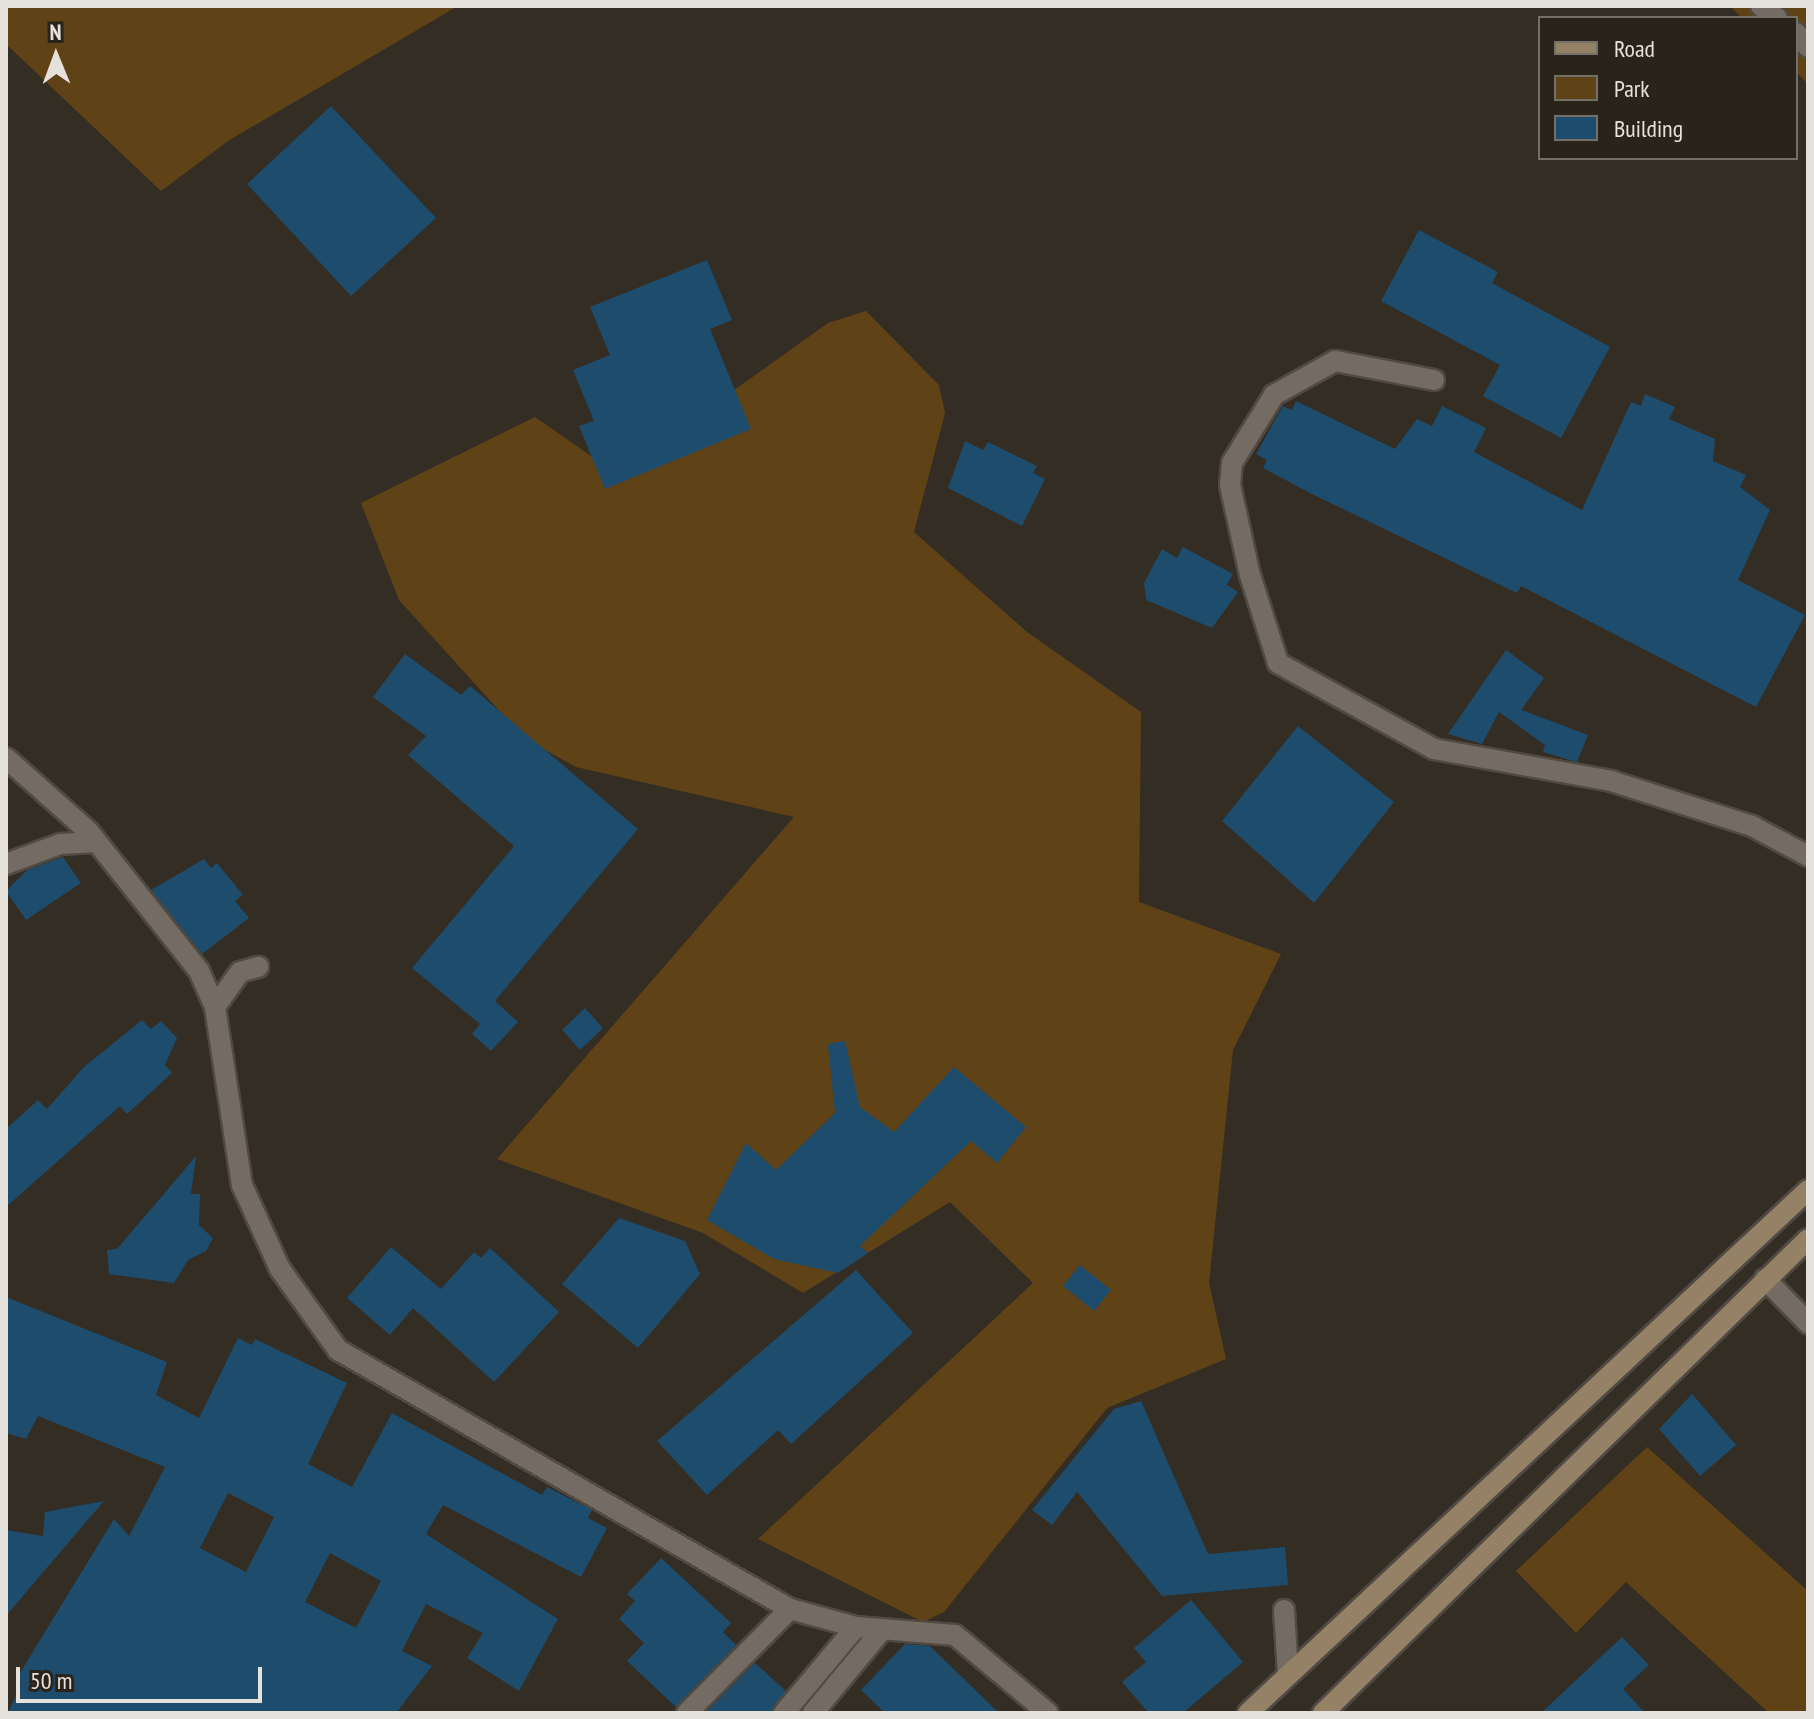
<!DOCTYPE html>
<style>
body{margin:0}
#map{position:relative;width:1814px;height:1719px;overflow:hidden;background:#332d24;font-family:"PT Sans Narrow",sans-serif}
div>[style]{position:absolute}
.green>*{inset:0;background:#5f4316}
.building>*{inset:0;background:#1e4c6d}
.roads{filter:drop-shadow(2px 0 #504a43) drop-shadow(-2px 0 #504a43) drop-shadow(0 2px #504a43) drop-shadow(0 -2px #504a43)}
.street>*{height:20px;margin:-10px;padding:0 10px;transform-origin:10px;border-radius:10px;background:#746c62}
.secondary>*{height:20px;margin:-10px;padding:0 10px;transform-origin:10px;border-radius:10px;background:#958165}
span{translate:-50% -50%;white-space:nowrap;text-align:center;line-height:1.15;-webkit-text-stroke:7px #29231a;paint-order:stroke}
.frame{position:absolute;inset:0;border:8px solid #e5e1db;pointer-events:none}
.legend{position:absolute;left:1538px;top:16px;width:260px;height:144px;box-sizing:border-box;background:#29231a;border:2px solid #746f67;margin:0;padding:10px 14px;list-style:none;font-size:24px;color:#e5e1db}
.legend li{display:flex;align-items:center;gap:16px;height:40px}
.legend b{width:40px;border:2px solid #746f67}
.north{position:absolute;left:16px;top:16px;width:80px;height:80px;-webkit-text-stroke:6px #29231a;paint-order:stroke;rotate:359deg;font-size:22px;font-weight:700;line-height:32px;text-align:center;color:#e5e1db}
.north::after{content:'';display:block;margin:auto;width:28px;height:36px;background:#e5e1db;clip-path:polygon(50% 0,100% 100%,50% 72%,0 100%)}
.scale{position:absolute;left:16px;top:1667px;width:246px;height:36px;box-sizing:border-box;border:4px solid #e5e1db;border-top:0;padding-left:10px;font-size:24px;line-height:28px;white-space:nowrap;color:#e5e1db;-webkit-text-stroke:6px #29231a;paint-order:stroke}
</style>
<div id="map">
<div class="green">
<div style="clip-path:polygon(6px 6px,458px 6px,228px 141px,161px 191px,6px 44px)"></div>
<div style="clip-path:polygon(1730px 6px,1808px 6px,1808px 84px,1796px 72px,1796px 18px,1742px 18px)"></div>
<div style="clip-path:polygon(866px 311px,939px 385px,945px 413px,914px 532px,1027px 632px,1141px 712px,1139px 902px,1281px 954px,1233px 1050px,1209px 1283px,1226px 1359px,1107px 1408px,944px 1612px,923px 1622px,758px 1539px,1033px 1283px,950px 1202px,803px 1293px,703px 1233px,497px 1159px,794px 817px,576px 767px,524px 738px,399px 600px,361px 503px,535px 417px,617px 474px,828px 323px)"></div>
<div style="clip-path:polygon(1647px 1447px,1808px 1591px,1808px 1713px,1769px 1713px,1626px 1582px,1576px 1633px,1516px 1571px)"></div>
</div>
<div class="building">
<div style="clip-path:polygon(331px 106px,436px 218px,351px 296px,247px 184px)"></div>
<div style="clip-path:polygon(1419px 230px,1498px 272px,1492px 283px,1610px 347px,1561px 438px,1483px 396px,1500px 365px,1381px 301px)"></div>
<div style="clip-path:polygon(707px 260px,732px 320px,710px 329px,751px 429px,605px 489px,579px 426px,594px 421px,573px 370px,610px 355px,590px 307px)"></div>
<div style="clip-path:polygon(1645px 394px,1675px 407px,1669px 419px,1715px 439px,1713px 461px,1746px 475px,1740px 487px,1770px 510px,1738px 580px,1805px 615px,1756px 707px,1521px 586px,1517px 593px,1312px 494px,1263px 468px,1267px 460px,1256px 454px,1283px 406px,1292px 410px,1296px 401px,1395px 449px,1417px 419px,1432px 426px,1442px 406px,1486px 428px,1474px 452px,1582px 510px,1631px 402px,1641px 406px)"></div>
<div style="clip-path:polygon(965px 441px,983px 450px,988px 442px,1037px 466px,1033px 473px,1045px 479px,1022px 526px,948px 488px)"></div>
<div style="clip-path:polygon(1183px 547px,1233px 574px,1227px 585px,1238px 592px,1212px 628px,1146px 600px,1144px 583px,1162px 549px,1177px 558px)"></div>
<div style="clip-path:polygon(1506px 650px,1544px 678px,1521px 710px,1588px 735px,1577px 762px,1543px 752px,1545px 745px,1499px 712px,1482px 744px,1448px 734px)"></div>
<div style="clip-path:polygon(405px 654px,461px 695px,470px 686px,638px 829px,495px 1001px,518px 1022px,491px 1051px,472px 1034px,480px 1024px,412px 968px,514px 846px,408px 755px,426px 736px,373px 697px)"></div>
<div style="clip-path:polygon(1298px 726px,1394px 802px,1314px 903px,1222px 821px)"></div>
<div style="clip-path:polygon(63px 857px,81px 883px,26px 920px,6px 891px,27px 870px)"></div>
<div style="clip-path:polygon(204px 859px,211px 868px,217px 863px,243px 895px,235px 901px,249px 918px,202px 954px,151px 890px)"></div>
<div style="clip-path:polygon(585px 1008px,603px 1028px,580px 1050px,562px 1030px)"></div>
<div style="clip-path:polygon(142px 1020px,151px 1029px,161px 1021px,177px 1038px,165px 1065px,172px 1073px,127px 1114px,120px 1106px,6px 1207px,6px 1129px,38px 1100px,47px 1109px,84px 1067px)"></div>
<div style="clip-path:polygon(845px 1041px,860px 1107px,894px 1132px,954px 1067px,1026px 1127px,997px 1163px,971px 1141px,860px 1246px,868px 1253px,838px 1273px,774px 1259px,707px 1220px,746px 1143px,776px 1170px,835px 1113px,828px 1044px)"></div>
<div style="clip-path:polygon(196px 1156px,191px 1194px,200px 1194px,199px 1225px,213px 1238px,206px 1251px,188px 1260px,174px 1283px,109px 1274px,107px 1250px,117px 1249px)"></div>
<div style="clip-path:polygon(619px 1218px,685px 1241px,700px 1274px,638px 1348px,562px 1284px)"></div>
<div style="clip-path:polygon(391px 1247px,441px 1289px,474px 1252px,481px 1258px,490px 1248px,559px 1312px,494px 1382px,413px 1308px,390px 1335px,347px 1298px)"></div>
<div style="clip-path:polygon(1080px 1265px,1111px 1290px,1094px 1311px,1063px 1286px)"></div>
<div style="clip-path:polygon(856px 1270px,913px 1333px,791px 1444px,778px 1430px,707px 1495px,657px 1441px)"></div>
<div style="clip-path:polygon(evenodd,6px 1297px,167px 1362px,156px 1395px,199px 1418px,238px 1338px,252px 1345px,255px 1339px,347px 1383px,308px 1464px,352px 1487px,392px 1413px,542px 1495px,547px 1487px,592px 1510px,588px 1518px,607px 1528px,581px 1577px,443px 1505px,426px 1534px,558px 1619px,519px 1691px,467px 1658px,483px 1633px,426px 1604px,402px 1651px,432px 1666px,396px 1713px,8px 1713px,21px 1684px,15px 1681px,114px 1519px,129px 1536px,165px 1467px,38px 1416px,26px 1439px,6px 1433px,6px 1297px,228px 1493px,274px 1517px,246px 1572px,200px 1548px,228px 1493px,6px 1297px,330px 1553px,381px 1581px,356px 1628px,305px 1602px,330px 1553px)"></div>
<div style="clip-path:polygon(1692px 1394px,1736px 1445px,1700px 1476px,1659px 1429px)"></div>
<div style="clip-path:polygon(1141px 1401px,1208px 1554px,1285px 1547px,1288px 1585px,1162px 1596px,1077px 1492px,1052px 1525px,1032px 1510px,1114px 1409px)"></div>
<div style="clip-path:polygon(104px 1501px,39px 1577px,6px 1616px,6px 1530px,43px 1536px,45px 1512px)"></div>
<div style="clip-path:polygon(661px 1558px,731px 1623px,723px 1632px,736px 1645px,676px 1707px,627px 1661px,644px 1643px,619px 1619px,635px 1601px,627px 1594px)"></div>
<div style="clip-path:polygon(1191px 1600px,1243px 1662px,1183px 1713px,1149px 1713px,1122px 1682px,1146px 1662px,1134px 1648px)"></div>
<div style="clip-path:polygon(1622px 1637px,1649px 1665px,1623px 1689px,1645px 1713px,1541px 1713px)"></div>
<div style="clip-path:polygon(905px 1644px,930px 1646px,999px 1713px,885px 1713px,861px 1690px)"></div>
<div style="clip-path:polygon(755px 1663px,786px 1691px,771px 1713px,705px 1713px)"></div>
</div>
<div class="roads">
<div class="street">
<div style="left:1761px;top:6px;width:20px;rotate:37deg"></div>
<div style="left:1796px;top:33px;width:18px;rotate:49deg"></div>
<div style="left:1434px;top:380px;width:101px;rotate:-169.1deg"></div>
<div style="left:1335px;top:361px;width:70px;rotate:150.9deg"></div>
<div style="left:1274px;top:395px;width:80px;rotate:121.7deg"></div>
<div style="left:1232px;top:463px;width:22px;rotate:95deg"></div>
<div style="left:1230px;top:485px;width:92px;rotate:77.5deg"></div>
<div style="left:1250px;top:575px;width:92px;rotate:72.3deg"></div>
<div style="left:1278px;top:663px;width:178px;rotate:28.9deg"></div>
<div style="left:1434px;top:749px;width:180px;rotate:10.2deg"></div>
<div style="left:1611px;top:781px;width:148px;rotate:17.7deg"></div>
<div style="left:1752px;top:826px;width:64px;rotate:28.2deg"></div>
<div style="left:6px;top:758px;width:111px;rotate:41.7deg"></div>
<div style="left:89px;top:832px;width:177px;rotate:51.6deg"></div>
<div style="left:199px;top:971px;width:39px;rotate:66deg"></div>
<div style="left:215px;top:1007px;width:180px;rotate:81.4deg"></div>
<div style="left:242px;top:1185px;width:92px;rotate:65.7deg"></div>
<div style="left:280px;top:1269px;width:100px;rotate:54.4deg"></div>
<div style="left:338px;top:1350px;width:521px;rotate:29.81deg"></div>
<div style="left:790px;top:1609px;width:68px;rotate:15.3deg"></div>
<div style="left:856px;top:1627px;width:99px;rotate:4.6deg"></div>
<div style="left:955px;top:1635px;width:121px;rotate:40deg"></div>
<div style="left:6px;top:864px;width:58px;rotate:-20.3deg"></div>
<div style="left:60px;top:844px;width:37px;rotate:-3deg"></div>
<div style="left:215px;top:1007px;width:43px;rotate:-54.5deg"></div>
<div style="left:240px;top:972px;width:19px;rotate:-16deg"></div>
<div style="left:1765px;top:1279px;width:62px;rotate:45.7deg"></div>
<div style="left:1284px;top:1610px;width:63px;rotate:86.4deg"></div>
<div style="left:687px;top:1713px;width:146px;rotate:-45.3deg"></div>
<div style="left:784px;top:1713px;width:112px;rotate:-50.1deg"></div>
<div style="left:813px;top:1713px;width:108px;rotate:-50.3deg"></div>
</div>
<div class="secondary">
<div style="left:1248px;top:1713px;width:766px;rotate:-43.04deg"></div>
<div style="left:1323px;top:1713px;width:678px;rotate:-44.34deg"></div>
</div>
</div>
<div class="frame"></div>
<ul class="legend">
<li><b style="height:10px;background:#958165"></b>Road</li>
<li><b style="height:22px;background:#5f4316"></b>Park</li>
<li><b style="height:22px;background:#1e4c6d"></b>Building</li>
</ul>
<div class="north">N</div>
<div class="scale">50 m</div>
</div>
